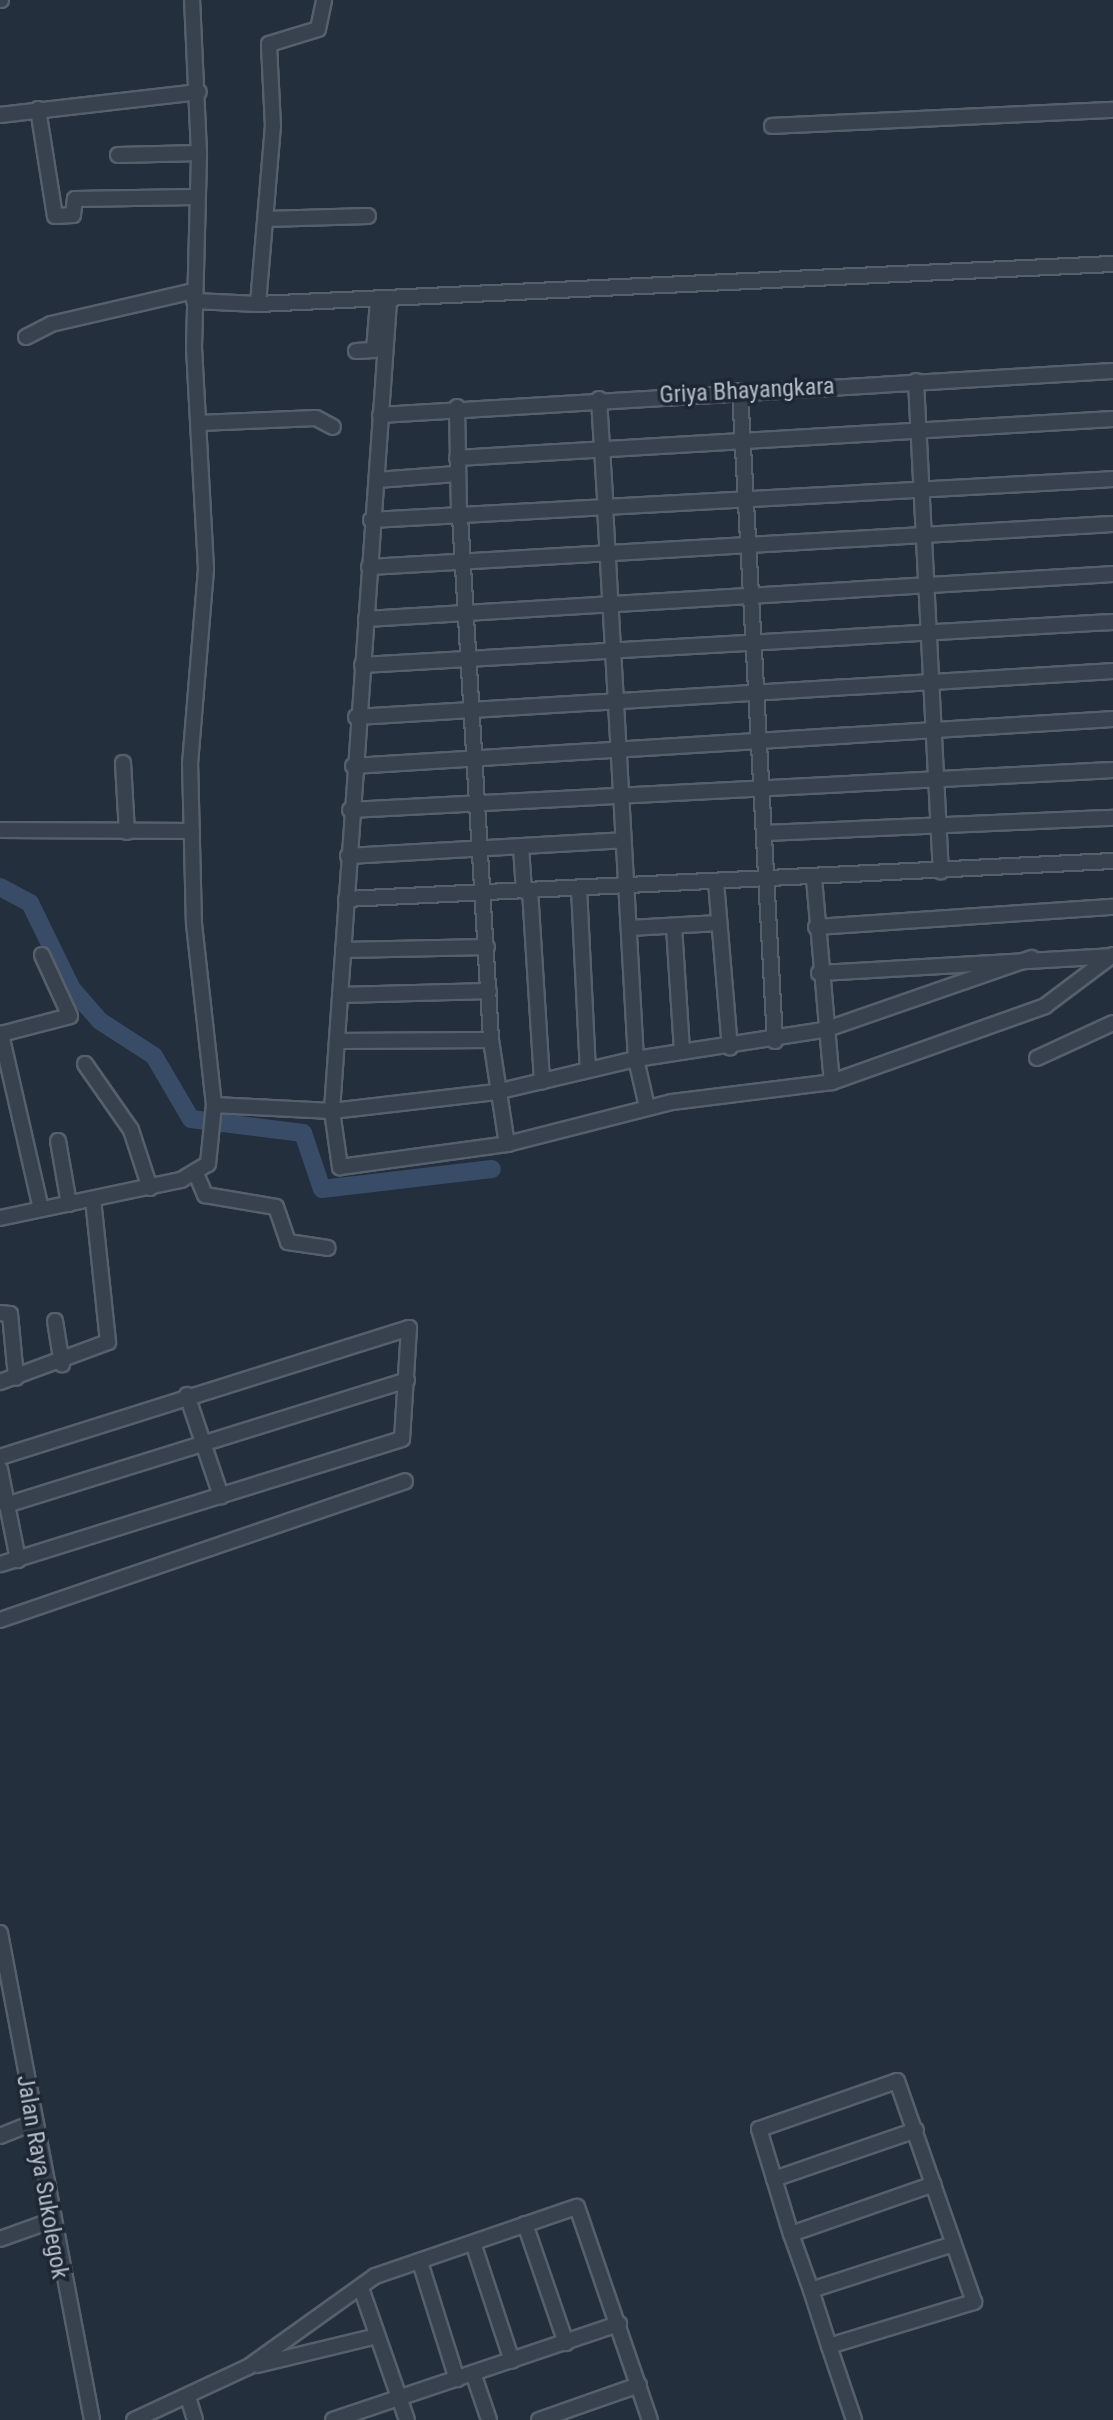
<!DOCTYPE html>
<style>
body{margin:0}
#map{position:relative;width:1113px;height:2420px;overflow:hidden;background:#242f3e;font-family:"Roboto Condensed",sans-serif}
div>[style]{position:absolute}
.river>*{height:18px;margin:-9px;padding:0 9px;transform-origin:9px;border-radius:9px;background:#394c67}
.roads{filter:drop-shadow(2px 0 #565f6c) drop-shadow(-2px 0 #565f6c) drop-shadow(0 2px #565f6c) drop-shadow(0 -2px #565f6c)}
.minor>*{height:14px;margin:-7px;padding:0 7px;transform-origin:7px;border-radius:7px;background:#38414e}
span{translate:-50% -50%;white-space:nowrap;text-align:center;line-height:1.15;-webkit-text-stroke:7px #1d2633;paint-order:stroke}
.street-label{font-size:24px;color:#b4bcc9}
</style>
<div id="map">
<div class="river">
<div style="left:0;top:887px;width:34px;rotate:28deg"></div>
<div style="left:30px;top:903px;width:96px;rotate:64deg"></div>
<div style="left:72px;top:989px;width:43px;rotate:48.8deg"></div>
<div style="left:100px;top:1021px;width:64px;rotate:32.9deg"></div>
<div style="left:154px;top:1056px;width:73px;rotate:59.6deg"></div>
<div style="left:191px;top:1119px;width:113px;rotate:7.1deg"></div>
<div style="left:303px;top:1133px;width:59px;rotate:71.3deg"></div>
<div style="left:322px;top:1189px;width:171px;rotate:-6.7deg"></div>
</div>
<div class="roads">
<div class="minor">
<div style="left:0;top:0;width:1px"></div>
<div style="left:38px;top:109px;width:108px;rotate:81deg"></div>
<div style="left:55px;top:216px;width:18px;rotate:-3deg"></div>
<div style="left:73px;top:215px;width:16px;rotate:-83deg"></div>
<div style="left:75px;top:199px;width:119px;rotate:-1deg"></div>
<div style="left:0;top:115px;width:200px;rotate:-6.6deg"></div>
<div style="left:772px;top:126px;width:341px;rotate:-2.7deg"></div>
<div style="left:118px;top:155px;width:81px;rotate:-1.4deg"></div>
<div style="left:266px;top:219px;width:102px;rotate:-1.7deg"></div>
<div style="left:194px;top:301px;width:64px;rotate:2.7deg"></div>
<div style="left:258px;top:304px;width:178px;rotate:-85.2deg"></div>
<div style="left:273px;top:127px;width:83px;rotate:-92.8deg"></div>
<div style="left:269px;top:44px;width:51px;rotate:-17deg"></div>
<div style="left:318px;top:29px;width:30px;rotate:-78deg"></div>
<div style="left:389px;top:301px;width:812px;rotate:94.03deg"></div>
<div style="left:332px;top:1111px;width:57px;rotate:81.9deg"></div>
<div style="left:340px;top:1167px;width:169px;rotate:-7.8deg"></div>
<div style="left:507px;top:1144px;width:170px;rotate:-14.3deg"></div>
<div style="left:672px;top:1102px;width:161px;rotate:-7.1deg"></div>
<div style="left:832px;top:1082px;width:226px;rotate:-19.6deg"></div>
<div style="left:1045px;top:1006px;width:85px;rotate:-36.9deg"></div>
<div style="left:258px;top:304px;width:856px;rotate:-2.68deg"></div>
<div style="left:26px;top:337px;width:28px;rotate:-27deg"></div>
<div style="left:51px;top:324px;width:147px;rotate:-13deg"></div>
<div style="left:356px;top:351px;width:18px;rotate:-3deg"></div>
<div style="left:374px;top:350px;width:49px;rotate:-85.3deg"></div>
<div style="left:916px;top:381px;width:491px;rotate:87.1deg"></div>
<div style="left:740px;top:391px;width:651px;rotate:86.92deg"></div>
<div style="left:599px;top:399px;width:99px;rotate:86.5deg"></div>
<div style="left:457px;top:407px;width:100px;rotate:88.9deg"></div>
<div style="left:380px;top:415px;width:734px;rotate:-3.44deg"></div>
<div style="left:199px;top:423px;width:117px;rotate:-2.4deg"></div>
<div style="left:316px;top:418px;width:19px;rotate:28deg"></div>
<div style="left:457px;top:458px;width:657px;rotate:-3.4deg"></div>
<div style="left:377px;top:480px;width:79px;rotate:-4.3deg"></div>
<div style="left:605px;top:507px;width:553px;rotate:86.79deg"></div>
<div style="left:636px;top:1059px;width:49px;rotate:77.1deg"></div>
<div style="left:460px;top:516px;width:525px;rotate:86.61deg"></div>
<div style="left:491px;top:1040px;width:105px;rotate:81.3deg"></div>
<div style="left:371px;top:520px;width:743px;rotate:-3.16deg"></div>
<div style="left:369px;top:567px;width:745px;rotate:-3.31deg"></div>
<div style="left:366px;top:619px;width:748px;rotate:-3.45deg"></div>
<div style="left:362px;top:665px;width:752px;rotate:-3.28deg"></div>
<div style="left:356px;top:717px;width:758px;rotate:-3.48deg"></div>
<div style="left:123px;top:763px;width:69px;rotate:86.7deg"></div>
<div style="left:353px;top:766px;width:761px;rotate:-3.54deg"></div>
<div style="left:350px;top:810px;width:764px;rotate:-3deg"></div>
<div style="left:0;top:830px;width:192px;rotate:0.3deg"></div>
<div style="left:765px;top:833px;width:348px;rotate:-2.5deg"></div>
<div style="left:521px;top:847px;width:44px;rotate:86.1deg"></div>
<div style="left:348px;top:856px;width:275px;rotate:-3.3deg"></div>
<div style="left:814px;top:878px;width:205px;rotate:85deg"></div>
<div style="left:716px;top:882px;width:166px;rotate:85.2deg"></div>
<div style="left:579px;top:888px;width:181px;rotate:87.2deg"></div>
<div style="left:530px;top:890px;width:192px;rotate:86.4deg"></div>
<div style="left:346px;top:899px;width:768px;rotate:-2.84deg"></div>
<div style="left:674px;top:927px;width:125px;rotate:86.3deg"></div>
<div style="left:816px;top:927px;width:298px;rotate:-3.9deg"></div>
<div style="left:629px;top:928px;width:90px;rotate:-3.2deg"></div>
<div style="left:343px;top:950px;width:144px;rotate:-1.2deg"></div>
<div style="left:819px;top:973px;width:293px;rotate:-3.3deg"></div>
<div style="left:340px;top:995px;width:149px;rotate:-1.5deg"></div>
<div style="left:337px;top:1041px;width:154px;rotate:-0.4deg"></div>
<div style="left:1037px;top:1058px;width:84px;rotate:-24.7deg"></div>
<div style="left:85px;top:1064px;width:80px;rotate:55.1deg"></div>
<div style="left:131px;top:1130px;width:61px;rotate:71.9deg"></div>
<div style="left:214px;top:1105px;width:118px;rotate:2.9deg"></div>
<div style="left:332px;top:1111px;width:165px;rotate:-6.6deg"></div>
<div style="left:496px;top:1092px;width:144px;rotate:-13.3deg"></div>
<div style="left:636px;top:1059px;width:190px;rotate:-8.8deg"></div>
<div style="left:824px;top:1030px;width:220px;rotate:-19.1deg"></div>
<div style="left:58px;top:1141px;width:64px;rotate:80.1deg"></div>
<div style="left:197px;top:1176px;width:21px;rotate:67deg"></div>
<div style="left:205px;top:1195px;width:72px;rotate:9.6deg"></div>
<div style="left:276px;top:1207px;width:37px;rotate:71deg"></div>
<div style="left:288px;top:1242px;width:40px;rotate:8.5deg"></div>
<div style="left:41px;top:1209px;width:180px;rotate:-102.9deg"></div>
<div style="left:1px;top:1034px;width:71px;rotate:-14.6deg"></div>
<div style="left:70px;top:1016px;width:67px;rotate:-114.7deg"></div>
<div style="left:0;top:1218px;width:185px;rotate:-11.9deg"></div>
<div style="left:181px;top:1180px;width:31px;rotate:-31deg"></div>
<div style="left:208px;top:1164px;width:59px;rotate:-84.2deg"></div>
<div style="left:214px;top:1105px;width:181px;rotate:-96.3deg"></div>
<div style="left:194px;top:925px;width:161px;rotate:-91.4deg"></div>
<div style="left:190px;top:764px;width:196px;rotate:-85.3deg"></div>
<div style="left:206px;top:569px;width:222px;rotate:-93.1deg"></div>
<div style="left:194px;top:347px;width:194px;rotate:-88.5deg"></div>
<div style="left:199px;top:153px;width:153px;rotate:-92.6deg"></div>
<div style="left:0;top:1313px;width:10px;rotate:6deg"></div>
<div style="left:10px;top:1314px;width:64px;rotate:84.6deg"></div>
<div style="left:55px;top:1321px;width:44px;rotate:80.8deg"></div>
<div style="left:0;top:1382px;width:115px;rotate:-20.3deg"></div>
<div style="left:108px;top:1342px;width:143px;rotate:-96deg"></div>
<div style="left:187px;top:1395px;width:107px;rotate:71.4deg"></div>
<div style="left:0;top:1457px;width:429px;rotate:-17.5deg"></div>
<div style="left:409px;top:1328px;width:111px;rotate:93.6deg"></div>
<div style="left:402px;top:1439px;width:421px;rotate:162.7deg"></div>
<div style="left:0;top:1469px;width:93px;rotate:78.8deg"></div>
<div style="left:6px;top:1505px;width:420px;rotate:-17.3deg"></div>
<div style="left:0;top:1620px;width:428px;rotate:-18.9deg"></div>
<div style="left:0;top:1933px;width:496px;rotate:79.3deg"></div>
<div style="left:0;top:2136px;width:35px;rotate:-22deg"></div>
<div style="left:774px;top:2179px;width:150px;rotate:-19deg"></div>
<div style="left:525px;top:2224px;width:126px;rotate:71deg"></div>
<div style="left:791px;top:2234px;width:151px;rotate:-19.3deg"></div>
<div style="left:0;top:2239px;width:53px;rotate:-19.8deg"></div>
<div style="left:473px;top:2243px;width:124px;rotate:71.7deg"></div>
<div style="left:420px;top:2262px;width:123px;rotate:72.5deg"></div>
<div style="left:811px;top:2290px;width:149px;rotate:-17.9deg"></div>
<div style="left:362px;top:2291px;width:137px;rotate:70.8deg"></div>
<div style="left:829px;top:2346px;width:152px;rotate:-16.9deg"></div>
<div style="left:974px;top:2302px;width:234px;rotate:-109.2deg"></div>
<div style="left:897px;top:2081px;width:146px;rotate:160.8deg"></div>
<div style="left:759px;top:2129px;width:110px;rotate:73.1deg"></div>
<div style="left:791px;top:2234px;width:59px;rotate:70.3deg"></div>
<div style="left:811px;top:2290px;width:59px;rotate:72.2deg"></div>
<div style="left:829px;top:2346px;width:78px;rotate:71.3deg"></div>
<div style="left:257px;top:2365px;width:123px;rotate:-13.6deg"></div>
<div style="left:473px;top:2373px;width:50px;rotate:71.2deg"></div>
<div style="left:188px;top:2397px;width:24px;rotate:73deg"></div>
<div style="left:134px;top:2420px;width:126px;rotate:-24.9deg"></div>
<div style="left:248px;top:2367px;width:156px;rotate:-35.6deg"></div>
<div style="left:375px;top:2276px;width:213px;rotate:-18.9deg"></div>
<div style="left:577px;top:2207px;width:225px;rotate:71.1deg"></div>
<div style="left:333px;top:2420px;width:302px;rotate:-18.6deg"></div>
<div style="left:539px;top:2420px;width:106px;rotate:-19.3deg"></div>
</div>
</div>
<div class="street-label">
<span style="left:747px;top:391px;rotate:-3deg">Griya Bhayangkara</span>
<span style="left:42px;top:2177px;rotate:80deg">Jalan Raya Sukolegok</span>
</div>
</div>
